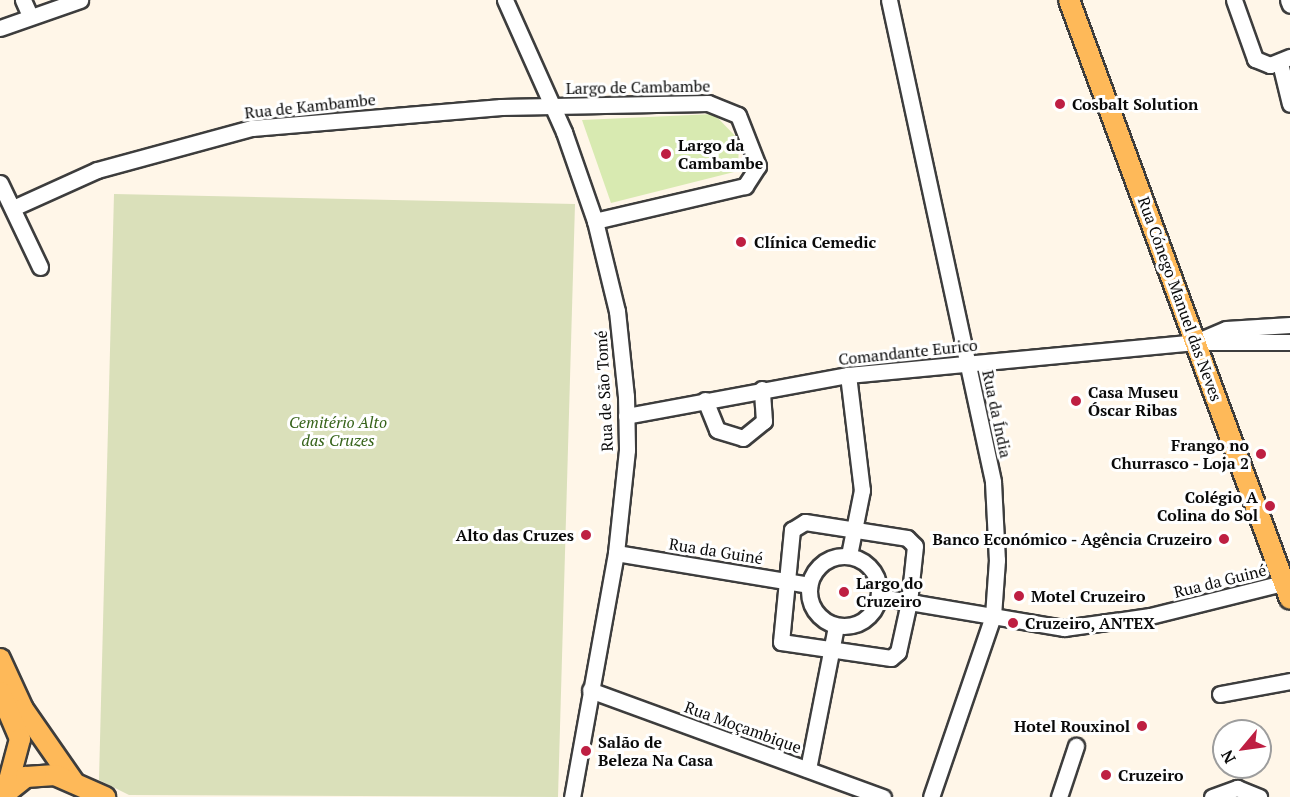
<!DOCTYPE html>
<meta charset="utf-8">
<style>
body{margin:0}
#map{position:relative;width:1290px;height:797px;overflow:hidden;background:#fff6e8;font-family:"PT Serif",serif}
div>[style]{position:absolute}
.green>*{inset:0;background:#d8eab1}
.cemetery>*{inset:0;background:#dae0ba}
.roads{filter:drop-shadow(2px 0 #3d3d3d) drop-shadow(-2px 0 #3d3d3d) drop-shadow(0 2px #3d3d3d) drop-shadow(0 -2px #3d3d3d)}
.minor>*{height:15px;margin:-7.5px;padding:0 7.5px;transform-origin:7.5px;border-radius:7.5px;background:#fff}
.minor>.ring{margin:-7.5px;padding:0;box-sizing:content-box;background:none;border:15px solid #fff;border-radius:50%}
.major>*{height:20px;margin:-10px;padding:0 10px;transform-origin:10px;border-radius:10px;background:#feb959}
.dots>*{width:16px;height:16px;translate:-50% -50%;box-sizing:border-box;border:3px solid #fff;border-radius:50%}
span{translate:-50% -50%;white-space:nowrap;text-align:center;line-height:1.15;-webkit-text-stroke:6px #fff;paint-order:stroke}
.street-label{font-size:16px;color:#0a0a0a}
.poi-label{font-size:16px;color:#0a0a0a;font-weight:700}
.left{translate:0 -50%;text-align:left}
.right{translate:-100% -50%;text-align:right}
.park-label{font-size:16px;color:#36631a;font-style:italic}
.north{position:absolute;left:1212px;top:719px;width:60px;height:60px;box-sizing:border-box;background:#fff;border:2px solid #9d9d9d;border-radius:50%;rotate:241deg;font-size:16px;font-weight:700;line-height:24px;text-align:center;color:#0a0a0a}
.north::after{content:'';display:block;margin:auto;width:21px;height:27px;background:#be1f42;clip-path:polygon(50% 0,100% 100%,50% 72%,0 100%)}
</style>
<div id="map">
<div class="green">
<div style="clip-path:polygon(714px 114px,739px 140px,738px 171px,611px 203px,582px 120px)"></div>
</div>
<div class="cemetery">
<div style="clip-path:polygon(114px 194px,575px 204px,558px 797px,129px 795px,99px 780px)"></div>
</div>
<div class="roads">
<div class="minor">
<div style="left:23px;top:0;width:17px;rotate:66deg"></div>
<div style="left:505px;top:0;width:145px;rotate:65.9deg"></div>
<div style="left:564px;top:132px;width:94px;rotate:70.8deg"></div>
<div style="left:595px;top:221px;width:93px;rotate:76.3deg"></div>
<div style="left:617px;top:311px;width:85px;rotate:84deg"></div>
<div style="left:626px;top:396px;width:54px;rotate:88.9deg"></div>
<div style="left:627px;top:450px;width:104px;rotate:96.1deg"></div>
<div style="left:616px;top:553px;width:248px;rotate:100.2deg"></div>
<div style="left:889px;top:0;width:493px;rotate:77.8deg"></div>
<div style="left:993px;top:482px;width:78px;rotate:87.1deg"></div>
<div style="left:997px;top:560px;width:56px;rotate:94.1deg"></div>
<div style="left:993px;top:616px;width:191px;rotate:108.9deg"></div>
<div style="left:1234px;top:0;width:63px;rotate:70.4deg"></div>
<div style="left:1255px;top:59px;width:16px;rotate:22deg"></div>
<div style="left:1270px;top:65px;width:22px;rotate:-22deg"></div>
<div style="left:1288px;top:0;width:5px;rotate:68deg"></div>
<div style="left:0;top:28px;width:85px;rotate:-19.3deg"></div>
<div style="left:1280px;top:63px;width:42px;rotate:76.3deg"></div>
<div style="left:0;top:183px;width:93px;rotate:64.5deg"></div>
<div style="left:13px;top:208px;width:92px;rotate:-24.3deg"></div>
<div style="left:97px;top:170px;width:161px;rotate:-15.2deg"></div>
<div style="left:252px;top:128px;width:250px;rotate:-4.8deg"></div>
<div style="left:501px;top:107px;width:207px;rotate:-1.1deg"></div>
<div style="left:708px;top:103px;width:32px;rotate:22deg"></div>
<div style="left:738px;top:115px;width:55px;rotate:68.6deg"></div>
<div style="left:758px;top:166px;width:24px;rotate:123deg"></div>
<div style="left:745px;top:186px;width:154px;rotate:166.9deg"></div>
<div style="left:1198px;top:341px;width:30px;rotate:-23deg"></div>
<div style="left:1226px;top:329px;width:64px;rotate:-3.6deg"></div>
<div style="left:848px;top:375px;width:116px;rotate:83.1deg"></div>
<div style="left:862px;top:490px;width:66px;rotate:101.3deg"></div>
<div style="left:705px;top:400px;width:32px;rotate:68deg"></div>
<div style="left:717px;top:430px;width:27px;rotate:17deg"></div>
<div style="left:743px;top:438px;width:27px;rotate:-39deg"></div>
<div style="left:764px;top:421px;width:32px;rotate:-94deg"></div>
<div style="left:626px;top:416px;width:226px;rotate:-10.5deg"></div>
<div style="left:848px;top:375px;width:349px;rotate:-5.4deg"></div>
<div style="left:1195px;top:342px;width:95px"></div>
<div style="left:805px;top:522px;width:103px;rotate:8.9deg"></div>
<div style="left:907px;top:538px;width:11px;rotate:45deg"></div>
<div style="left:915px;top:546px;width:56px;rotate:96.1deg"></div>
<div style="left:909px;top:602px;width:51px;rotate:102.4deg"></div>
<div style="left:898px;top:652px;width:9px;rotate:139deg"></div>
<div style="left:891px;top:658px;width:111px;rotate:-171.7deg"></div>
<div style="left:781px;top:642px;width:113px;rotate:-84.4deg"></div>
<div style="left:792px;top:530px;width:15px;rotate:-32deg"></div>
<div style="left:616px;top:553px;width:196px;rotate:9.4deg"></div>
<div class="ring" style="left:809px;top:556px;width:55px;height:55px"></div>
<div style="left:880px;top:597px;width:187px;rotate:9.6deg"></div>
<div style="left:1064px;top:628px;width:87px;rotate:-7.9deg"></div>
<div style="left:1150px;top:616px;width:144px;rotate:-14deg"></div>
<div style="left:590px;top:690px;width:312px;rotate:20.1deg"></div>
<div style="left:1220px;top:694px;width:71px;rotate:-10.5deg"></div>
<div style="left:808px;top:769px;width:146px;rotate:-78.9deg"></div>
<div style="left:1059px;top:797px;width:54px;rotate:-71.6deg"></div>
<div style="left:1212px;top:797px;width:27px;rotate:-20deg"></div>
<div style="left:1237px;top:788px;width:24px;rotate:22deg"></div>
</div>
<div class="major">
<div style="left:1069px;top:0;width:638px;rotate:69.75deg"></div>
<div style="left:0;top:659px;width:55px;rotate:65.3deg"></div>
<div style="left:23px;top:709px;width:88px;rotate:55.2deg"></div>
<div style="left:0;top:692px;width:51px;rotate:66.9deg"></div>
<div style="left:20px;top:739px;width:51px;rotate:104.9deg"></div>
<div style="left:1px;top:797px;width:32px;rotate:-39deg"></div>
<div style="left:26px;top:777px;width:29px;rotate:-4deg"></div>
<div style="left:55px;top:775px;width:55px;rotate:23.7deg"></div>
</div>
</div>
<div class="dots">
<div style="left:1060px;top:104px;background:#be1f42"></div>
<div style="left:666px;top:154px;background:#be1f42"></div>
<div style="left:741px;top:242px;background:#be1f42"></div>
<div style="left:1076px;top:401px;background:#be1f42"></div>
<div style="left:1261px;top:454px;background:#be1f42"></div>
<div style="left:1270px;top:506px;background:#be1f42"></div>
<div style="left:586px;top:535px;background:#be1f42"></div>
<div style="left:1224px;top:539px;background:#be1f42"></div>
<div style="left:844px;top:592px;background:#be1f42"></div>
<div style="left:1019px;top:596px;background:#be1f42"></div>
<div style="left:1013px;top:623px;background:#be1f42"></div>
<div style="left:1142px;top:726px;background:#be1f42"></div>
<div style="left:586px;top:751px;background:#be1f42"></div>
<div style="left:1106px;top:775px;background:#be1f42"></div>
</div>
<div class="street-label">
<span style="left:638px;top:87px;rotate:-1deg">Largo de Cambambe</span>
<span style="left:310px;top:106px;rotate:-6deg">Rua de Kambambe</span>
<span style="left:1180px;top:299px;rotate:70deg">Rua Cónego Manuel das Neves</span>
<span style="left:908px;top:352px;rotate:-6deg">Comandante Eurico</span>
<span style="left:604px;top:391px;rotate:-93deg">Rua de São Tomé</span>
<span style="left:997px;top:414px;rotate:78deg">Rua da Índia</span>
<span style="left:716px;top:551px;rotate:9deg">Rua da Guiné</span>
<span style="left:1220px;top:581px;rotate:-14deg">Rua da Guiné</span>
<span style="left:743px;top:727px;rotate:20deg">Rua Moçambique</span>
</div>
<div class="poi-label">
<span class="left" style="left:1072px;top:104px">Cosbalt Solution</span>
<span class="left" style="left:678px;top:154px">Largo da<br>Cambambe</span>
<span class="left" style="left:754px;top:242px">Clínica Cemedic</span>
<span class="left" style="left:1088px;top:401px">Casa Museu<br>Óscar Ribas</span>
<span class="right" style="left:1249px;top:454px">Frango no<br>Churrasco - Loja 2</span>
<span class="right" style="left:1258px;top:506px">Colégio A<br>Colina do Sol</span>
<span class="right" style="left:574px;top:535px">Alto das Cruzes</span>
<span class="right" style="left:1212px;top:539px">Banco Económico - Agência Cruzeiro</span>
<span class="left" style="left:856px;top:592px">Largo do<br>Cruzeiro</span>
<span class="left" style="left:1031px;top:596px">Motel Cruzeiro</span>
<span class="left" style="left:1025px;top:623px">Cruzeiro, ANTEX</span>
<span class="right" style="left:1130px;top:726px">Hotel Rouxinol</span>
<span class="left" style="left:598px;top:751px">Salão de<br>Beleza Na Casa</span>
<span class="left" style="left:1118px;top:775px">Cruzeiro</span>
</div>
<div class="park-label">
<span style="left:338px;top:431px">Cemitério Alto<br>das Cruzes</span>
</div>
<div class="north">N</div>
</div>
